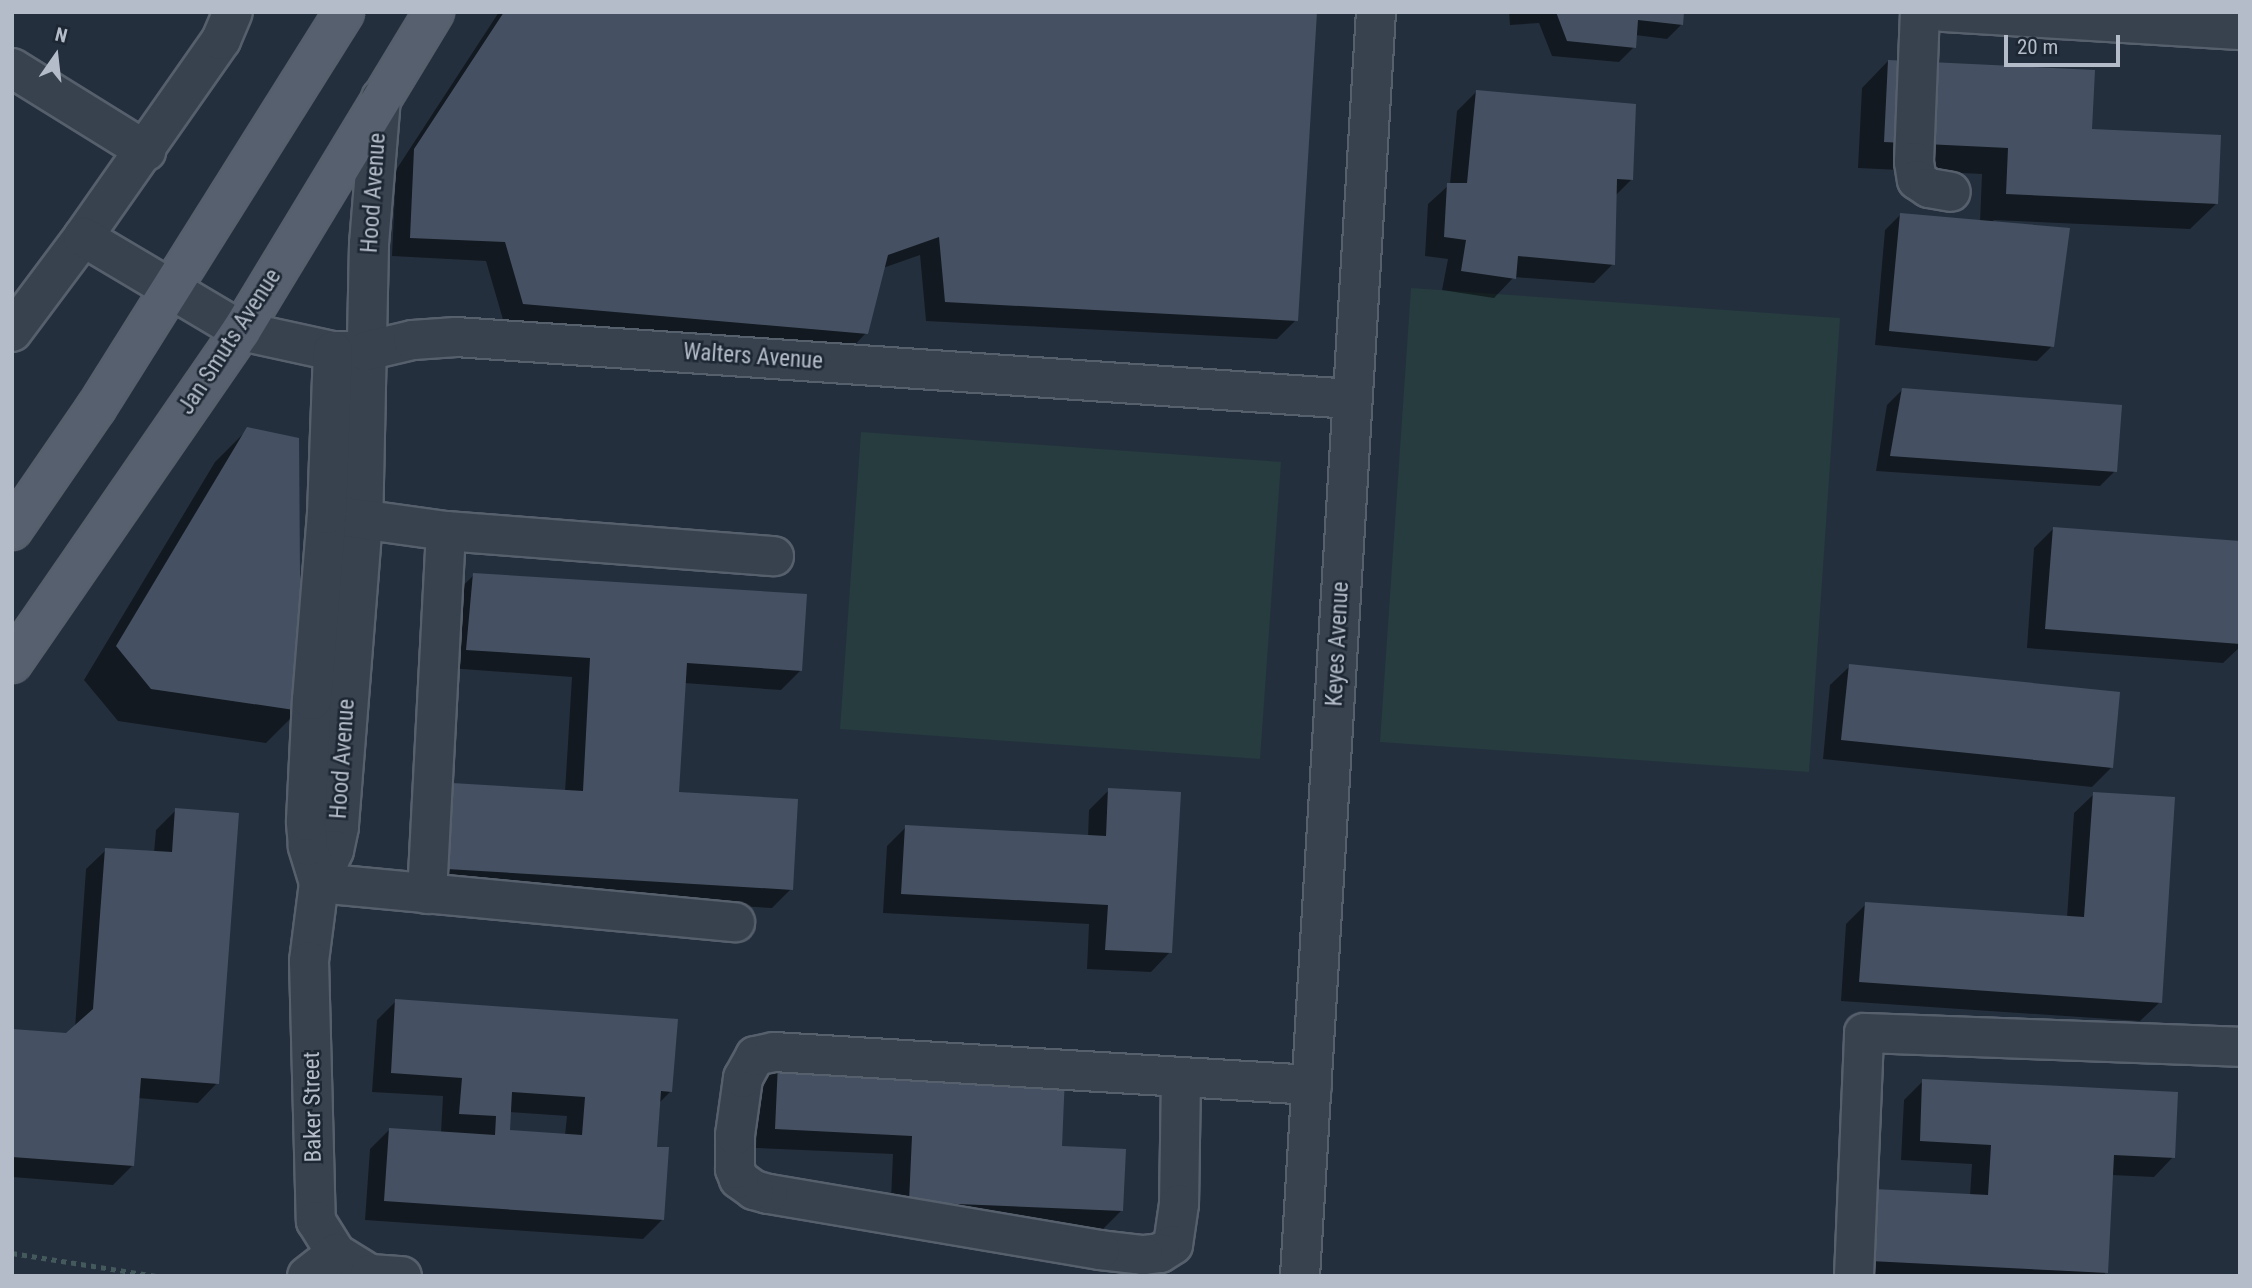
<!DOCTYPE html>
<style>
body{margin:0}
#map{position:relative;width:2252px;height:1288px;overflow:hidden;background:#242f3e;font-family:"Roboto Condensed",sans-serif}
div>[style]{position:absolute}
.green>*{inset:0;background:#263c3f}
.shadow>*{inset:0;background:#0007}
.building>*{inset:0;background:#455162}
.path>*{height:4.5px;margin-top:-2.25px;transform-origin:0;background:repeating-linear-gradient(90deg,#44595c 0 5px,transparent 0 10px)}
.roads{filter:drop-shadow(2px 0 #565f6c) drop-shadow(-2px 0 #565f6c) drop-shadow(0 2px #565f6c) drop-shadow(0 -2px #565f6c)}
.minor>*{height:38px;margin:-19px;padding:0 19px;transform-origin:19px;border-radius:19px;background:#38414e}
.major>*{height:38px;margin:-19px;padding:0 19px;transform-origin:19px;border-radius:19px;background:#56606e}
span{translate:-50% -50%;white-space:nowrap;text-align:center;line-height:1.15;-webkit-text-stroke:5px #1d2633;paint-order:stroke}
.street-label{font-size:23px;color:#b4bcc9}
.frame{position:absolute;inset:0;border:14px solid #b4bcc9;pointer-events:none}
.north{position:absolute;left:21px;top:21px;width:70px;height:70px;-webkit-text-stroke:5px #1d2633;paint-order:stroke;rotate:14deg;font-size:19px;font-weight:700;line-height:28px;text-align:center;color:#b4bcc9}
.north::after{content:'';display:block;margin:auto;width:24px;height:32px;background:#b4bcc9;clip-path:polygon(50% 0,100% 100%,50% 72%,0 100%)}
.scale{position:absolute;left:2004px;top:35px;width:116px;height:32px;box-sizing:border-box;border:4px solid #b4bcc9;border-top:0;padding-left:9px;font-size:21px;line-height:24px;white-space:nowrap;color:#b4bcc9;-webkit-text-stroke:5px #1d2633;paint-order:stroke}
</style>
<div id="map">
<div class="green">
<div style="clip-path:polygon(1411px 288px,1840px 318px,1809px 772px,1380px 742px)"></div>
<div style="clip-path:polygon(861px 432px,1281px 462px,1260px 759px,840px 729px)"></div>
</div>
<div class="shadow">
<div style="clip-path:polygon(499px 12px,1315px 12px,1296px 320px,1277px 339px,926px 321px,920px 255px,883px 268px,866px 333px,847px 353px,504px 323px,486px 261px,392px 256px,396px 170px)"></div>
<div style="clip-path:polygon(1509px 12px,1683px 12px,1682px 24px,1667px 39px,1635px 35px,1634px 47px,1619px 62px,1552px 56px,1539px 23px,1510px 25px)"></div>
<div style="clip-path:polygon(1888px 61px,2091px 131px,2217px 203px,2190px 229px,1993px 220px,2052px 346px,2037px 361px,1875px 345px,1885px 230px,1900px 215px,1980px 222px,1982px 174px,1858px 168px,1862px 88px)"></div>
<div style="clip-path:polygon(1476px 92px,1632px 179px,1615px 196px,1613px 264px,1594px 283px,1514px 277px,1494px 298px,1442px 290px,1448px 259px,1425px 256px,1428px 204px,1450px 184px,1457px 111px)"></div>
<div style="clip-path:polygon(1902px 390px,2115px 471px,2100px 486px,1876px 471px,1887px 405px)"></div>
<div style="clip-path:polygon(248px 429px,299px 710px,266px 743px,118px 721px,84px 680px,215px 462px)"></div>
<div style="clip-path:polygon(2054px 528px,2240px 543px,2240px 647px,2223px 663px,2027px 648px,2034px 548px)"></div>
<div style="clip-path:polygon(474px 575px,801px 670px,781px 690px,684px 683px,677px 794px,791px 889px,772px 908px,428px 888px,433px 804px,565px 792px,572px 677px,448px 668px,454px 594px)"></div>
<div style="clip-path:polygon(1850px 666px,2111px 768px,2092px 787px,1823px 759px,1830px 685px)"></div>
<div style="clip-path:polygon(1109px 790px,1170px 952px,1151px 972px,1087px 969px,1089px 924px,883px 913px,887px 846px,906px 827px,1088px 837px,1089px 810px)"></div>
<div style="clip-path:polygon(2094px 794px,2160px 1002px,2140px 1021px,1841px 1001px,1846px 924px,1866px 904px,2067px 918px,2074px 813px)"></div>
<div style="clip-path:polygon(176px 810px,217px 1083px,198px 1103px,137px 1098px,132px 1166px,113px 1185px,12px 1177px,12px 1031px,67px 1035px,75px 1028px,86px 869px,106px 850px,154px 853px,156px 830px)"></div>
<div style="clip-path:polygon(evenodd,396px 1001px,671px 1091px,659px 1103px,655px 1148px,662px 1220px,643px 1239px,365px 1220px,370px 1149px,390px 1129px,441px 1133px,443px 1096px,372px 1092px,377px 1020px,396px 1001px,509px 1112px,567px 1116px,565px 1135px,508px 1131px,509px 1112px)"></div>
<div style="clip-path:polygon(778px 1065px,1060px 1148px,1121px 1211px,1102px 1230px,890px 1221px,893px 1154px,756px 1148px,759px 1084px)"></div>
<div style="clip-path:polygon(1923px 1081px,2173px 1157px,2154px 1177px,2111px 1175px,2106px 1272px,2103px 1276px,1852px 1276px,1970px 1196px,1972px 1164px,1901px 1160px,1904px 1100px)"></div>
</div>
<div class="building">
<div style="clip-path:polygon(504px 12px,1317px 12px,1298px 321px,945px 302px,939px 237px,888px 255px,868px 334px,523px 304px,505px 242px,410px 238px,414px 149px)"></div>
<div style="clip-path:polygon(1556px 12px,1684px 12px,1683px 25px,1638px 20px,1636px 48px,1567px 41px)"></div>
<div style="clip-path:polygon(1888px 60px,2095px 70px,2092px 129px,2221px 135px,2218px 204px,2006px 194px,2008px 148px,1884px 142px)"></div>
<div style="clip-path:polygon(1476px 90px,1636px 104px,1633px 180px,1617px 179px,1615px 265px,1518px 256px,1516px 279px,1461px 271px,1466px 240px,1444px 237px,1447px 183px,1467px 183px)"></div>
<div style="clip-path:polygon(1900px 213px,2070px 228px,2054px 347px,1889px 331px)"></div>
<div style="clip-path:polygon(1902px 388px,2122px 405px,2117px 472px,1890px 456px)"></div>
<div style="clip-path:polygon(247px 427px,299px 438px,301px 711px,151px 689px,116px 646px)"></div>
<div style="clip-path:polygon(2053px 527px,2240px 541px,2240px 644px,2045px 629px)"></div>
<div style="clip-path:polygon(473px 573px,807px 594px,802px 671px,687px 663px,679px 792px,798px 799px,793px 890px,447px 869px,452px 783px,583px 791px,590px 658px,466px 650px)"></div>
<div style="clip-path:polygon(1849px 664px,2120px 692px,2113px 768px,1841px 740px)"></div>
<div style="clip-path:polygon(1108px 788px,1181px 792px,1172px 953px,1105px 950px,1108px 905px,901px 894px,905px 825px,1106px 836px)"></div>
<div style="clip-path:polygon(2093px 792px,2175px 797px,2162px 1003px,1859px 982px,1865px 902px,2084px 917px)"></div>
<div style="clip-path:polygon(175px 808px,239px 813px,219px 1084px,141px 1078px,134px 1166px,12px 1157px,12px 1029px,66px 1033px,93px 1009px,105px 848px,172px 852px)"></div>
<div style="clip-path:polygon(evenodd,395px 999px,678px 1019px,672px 1092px,661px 1091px,657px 1147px,669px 1147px,664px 1220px,384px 1201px,389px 1128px,495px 1135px,496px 1116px,459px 1114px,462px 1078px,391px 1073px,395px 999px,512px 1092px,585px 1097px,582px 1135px,510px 1130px,512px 1092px)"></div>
<div style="clip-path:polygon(778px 1063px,1065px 1076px,1062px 1146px,1126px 1149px,1123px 1211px,909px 1202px,912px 1136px,775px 1129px)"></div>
<div style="clip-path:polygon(1922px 1079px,2178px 1092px,2175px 1158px,2114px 1155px,2108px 1273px,1870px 1261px,1874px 1189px,1988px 1195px,1991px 1145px,1920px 1141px)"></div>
</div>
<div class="path">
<div style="left:12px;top:1253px;width:146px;rotate:9.1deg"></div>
</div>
<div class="roads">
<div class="minor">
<div style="left:1920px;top:12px;width:150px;rotate:92.3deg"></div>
<div style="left:1914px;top:162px;width:18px;rotate:81deg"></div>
<div style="left:1917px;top:180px;width:14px;rotate:34deg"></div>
<div style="left:1929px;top:188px;width:22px;rotate:10deg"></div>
<div style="left:1943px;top:12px;width:298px;rotate:3.5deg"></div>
<div style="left:12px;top:68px;width:158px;rotate:31.8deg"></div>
<div style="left:381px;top:98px;width:146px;rotate:94.7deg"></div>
<div style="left:369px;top:244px;width:276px;rotate:91.2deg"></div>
<div style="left:363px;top:520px;width:308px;rotate:94.5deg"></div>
<div style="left:339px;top:827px;width:24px;rotate:102deg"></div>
<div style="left:334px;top:850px;width:36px;rotate:114deg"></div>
<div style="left:319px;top:883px;width:79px;rotate:97.3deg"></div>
<div style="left:309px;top:961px;width:260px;rotate:88.5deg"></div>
<div style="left:316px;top:1221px;width:38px;rotate:58deg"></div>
<div style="left:336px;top:1253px;width:40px;rotate:32deg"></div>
<div style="left:370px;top:1274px;width:32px;rotate:4deg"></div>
<div style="left:83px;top:237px;width:241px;rotate:-55deg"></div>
<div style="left:221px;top:40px;width:30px;rotate:-67deg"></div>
<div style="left:12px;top:332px;width:119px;rotate:-53.2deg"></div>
<div style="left:83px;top:237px;width:184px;rotate:30.7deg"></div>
<div style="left:241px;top:331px;width:94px;rotate:12.3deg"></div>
<div style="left:333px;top:351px;width:33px"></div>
<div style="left:366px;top:351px;width:48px;rotate:-13.2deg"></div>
<div style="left:413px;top:340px;width:43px;rotate:-4deg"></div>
<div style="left:456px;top:337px;width:898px;rotate:3.96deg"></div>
<div style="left:338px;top:516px;width:109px;rotate:7.9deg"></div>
<div style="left:446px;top:531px;width:329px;rotate:4.4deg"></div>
<div style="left:319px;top:883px;width:39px;rotate:-107deg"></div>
<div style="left:308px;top:846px;width:25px;rotate:-95deg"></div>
<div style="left:306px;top:821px;width:121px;rotate:-87.2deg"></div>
<div style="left:312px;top:700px;width:187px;rotate:-85.4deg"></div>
<div style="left:327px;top:514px;width:163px;rotate:-87.9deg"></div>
<div style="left:319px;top:883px;width:418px;rotate:5.4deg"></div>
<div style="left:427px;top:894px;width:363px;rotate:-87deg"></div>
<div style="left:1181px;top:1078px;width:126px;rotate:90.9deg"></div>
<div style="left:1179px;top:1204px;width:41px;rotate:98.3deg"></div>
<div style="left:1173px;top:1245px;width:15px;rotate:148deg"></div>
<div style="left:1160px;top:1253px;width:17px;rotate:173deg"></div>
<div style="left:1143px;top:1255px;width:43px;rotate:-173.4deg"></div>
<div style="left:1100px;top:1250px;width:337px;rotate:-170.4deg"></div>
<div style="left:768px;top:1194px;width:15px;rotate:-164deg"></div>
<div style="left:754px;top:1190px;width:19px;rotate:-144deg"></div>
<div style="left:739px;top:1179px;width:11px;rotate:-112deg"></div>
<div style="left:735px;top:1169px;width:34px;rotate:-90deg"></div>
<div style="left:735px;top:1135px;width:58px;rotate:-82deg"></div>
<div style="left:743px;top:1078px;width:25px;rotate:-61deg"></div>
<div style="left:755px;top:1056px;width:19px;rotate:-12deg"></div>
<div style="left:774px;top:1052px;width:539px;rotate:3.51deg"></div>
<div style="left:307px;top:1276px;width:37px;rotate:-38deg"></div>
<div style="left:1300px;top:1276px;width:1266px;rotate:-86.56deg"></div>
<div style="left:1854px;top:1276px;width:243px;rotate:-87.6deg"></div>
<div style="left:1864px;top:1033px;width:376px;rotate:2.1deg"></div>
</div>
<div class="major">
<div style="left:12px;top:530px;width:148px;rotate:-55.5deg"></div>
<div style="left:96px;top:408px;width:467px;rotate:-57.9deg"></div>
<div style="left:12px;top:663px;width:403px;rotate:-55.4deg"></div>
<div style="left:241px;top:331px;width:373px;rotate:-58.8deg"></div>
</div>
</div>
<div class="street-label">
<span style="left:374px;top:193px;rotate:-86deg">Hood Avenue</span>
<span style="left:230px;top:342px;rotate:-57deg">Jan Smuts Avenue</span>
<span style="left:753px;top:357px;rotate:4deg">Walters Avenue</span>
<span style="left:1338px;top:644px;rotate:-87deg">Keyes Avenue</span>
<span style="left:343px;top:759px;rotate:-86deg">Hood Avenue</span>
<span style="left:313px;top:1107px;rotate:-91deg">Baker Street</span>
</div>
<div class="frame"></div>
<div class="north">N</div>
<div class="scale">20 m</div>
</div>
